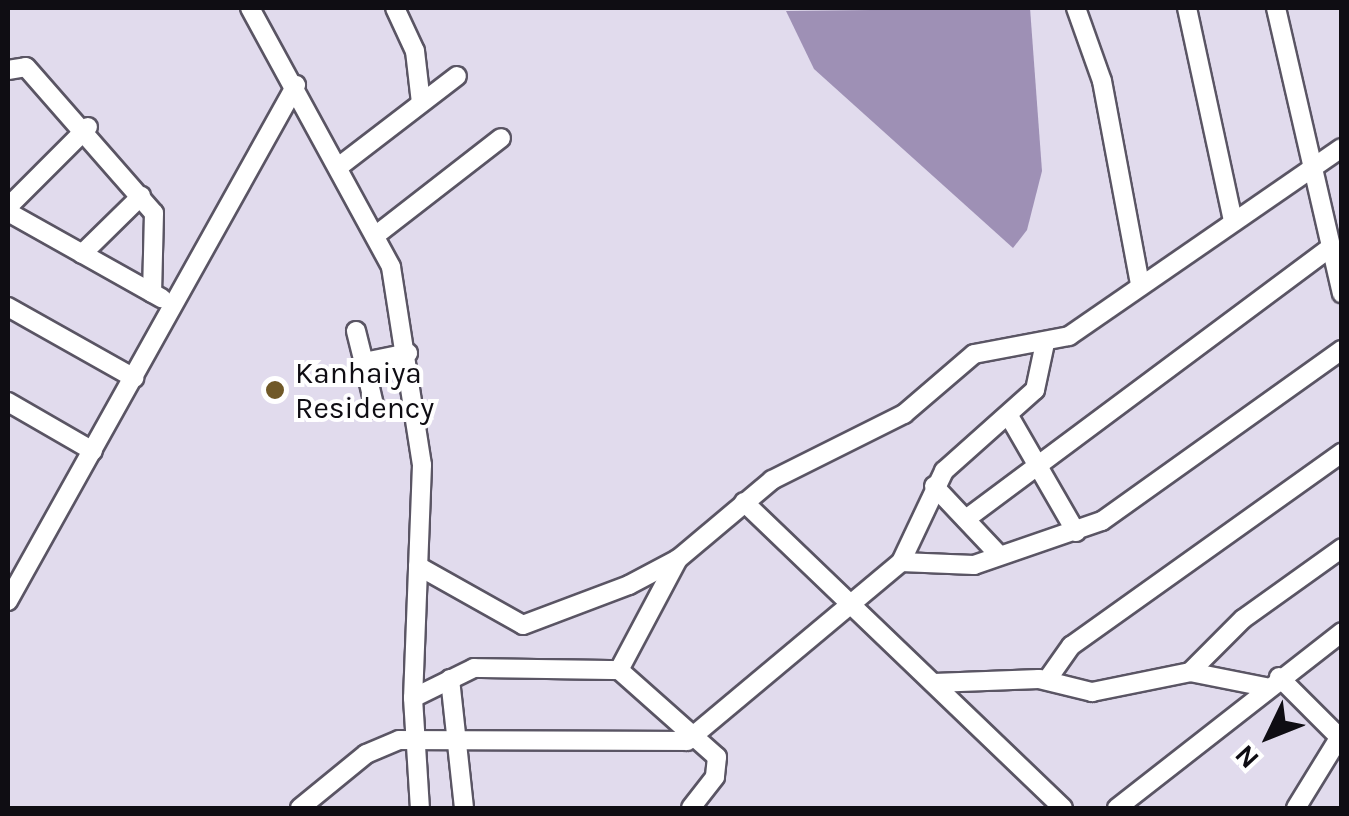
<!DOCTYPE html>
<style>
body{margin:0}
#map{position:relative;width:1349px;height:816px;overflow:hidden;background:#e1dbed;font-family:Karla,sans-serif}
div>[style]{position:absolute}
.water>*{inset:0;background:#9e90b5}
.roads{filter:drop-shadow(2px 0 #5a5564) drop-shadow(-2px 0 #5a5564) drop-shadow(0 2px #5a5564) drop-shadow(0 -2px #5a5564)}
.minor>*{height:18px;margin:-9px;padding:0 9px;transform-origin:9px;border-radius:9px;background:#fff}
.dots>*{width:28px;height:28px;translate:-50% -50%;box-sizing:border-box;border:5px solid #fff;border-radius:50%}
span{translate:-50% -50%;white-space:nowrap;text-align:center;line-height:1.15;-webkit-text-stroke:8px #fff;paint-order:stroke}
.poi-label{font-size:30px;color:#0f0d13}
.left{translate:0 -50%;text-align:left}
.frame{position:absolute;inset:0;border:10px solid #0f0d13;pointer-events:none}
.north{position:absolute;left:1219px;top:686px;width:100px;height:100px;-webkit-text-stroke:8px #fff;paint-order:stroke;rotate:227deg;font-size:28px;font-weight:700;line-height:40px;text-align:center;color:#0f0d13}
.north::after{content:'';display:block;margin:auto;width:35px;height:45px;background:#0f0d13;clip-path:polygon(50% 0,100% 100%,50% 72%,0 100%)}
</style>
<div id="map">
<div class="water">
<div style="clip-path:polygon(1030px 8px,1042px 171px,1027px 230px,1013px 248px,814px 69px,786px 11px)"></div>
</div>
<div class="roads">
<div class="minor">
<div style="left:250px;top:8px;width:295px;rotate:61.4deg"></div>
<div style="left:391px;top:267px;width:200px;rotate:81.1deg"></div>
<div style="left:422px;top:465px;width:233px;rotate:92.2deg"></div>
<div style="left:413px;top:698px;width:110px;rotate:86.4deg"></div>
<div style="left:395px;top:8px;width:47px;rotate:65.1deg"></div>
<div style="left:415px;top:51px;width:52px;rotate:83.4deg"></div>
<div style="left:1076px;top:8px;width:77px;rotate:70.4deg"></div>
<div style="left:1102px;top:81px;width:208px;rotate:79.4deg"></div>
<div style="left:1187px;top:8px;width:217px;rotate:77.8deg"></div>
<div style="left:1276px;top:8px;width:293px;rotate:77deg"></div>
<div style="left:8px;top:70px;width:18px;rotate:-9deg"></div>
<div style="left:26px;top:67px;width:194px;rotate:48.8deg"></div>
<div style="left:154px;top:213px;width:80px;rotate:91.4deg"></div>
<div style="left:341px;top:165px;width:146px;rotate:-37.5deg"></div>
<div style="left:8px;top:207px;width:113px;rotate:-45deg"></div>
<div style="left:8px;top:212px;width:176px;rotate:29.3deg"></div>
<div style="left:380px;top:232px;width:153px;rotate:-37.8deg"></div>
<div style="left:82px;top:254px;width:83px;rotate:-44.5deg"></div>
<div style="left:8px;top:307px;width:145px;rotate:29.4deg"></div>
<div style="left:356px;top:331px;width:32px;rotate:76deg"></div>
<div style="left:8px;top:402px;width:98px;rotate:30deg"></div>
<div style="left:375px;top:409px;width:48px;rotate:-103.2deg"></div>
<div style="left:364px;top:362px;width:45px;rotate:-11.6deg"></div>
<div style="left:1009px;top:416px;width:134px;rotate:60deg"></div>
<div style="left:934px;top:486px;width:93px;rotate:46.7deg"></div>
<div style="left:744px;top:502px;width:442px;rotate:43.8deg"></div>
<div style="left:966px;top:519px;width:454px;rotate:-36.7deg"></div>
<div style="left:901px;top:562px;width:73px;rotate:2.4deg"></div>
<div style="left:974px;top:565px;width:135px;rotate:-19deg"></div>
<div style="left:1102px;top:521px;width:295px;rotate:-35.5deg"></div>
<div style="left:418px;top:566px;width:120px;rotate:29.3deg"></div>
<div style="left:523px;top:625px;width:113px;rotate:-20.7deg"></div>
<div style="left:629px;top:585px;width:55px;rotate:-28deg"></div>
<div style="left:678px;top:559px;width:123px;rotate:-40deg"></div>
<div style="left:772px;top:480px;width:148px;rotate:-26.6deg"></div>
<div style="left:904px;top:414px;width:92px;rotate:-40.6deg"></div>
<div style="left:974px;top:354px;width:97px;rotate:-10.7deg"></div>
<div style="left:1069px;top:336px;width:331px;rotate:-34.6deg"></div>
<div style="left:8px;top:601px;width:591px;rotate:-60.83deg"></div>
<div style="left:619px;top:670px;width:131px;rotate:41.6deg"></div>
<div style="left:717px;top:757px;width:20px;rotate:96deg"></div>
<div style="left:715px;top:777px;width:39px;rotate:128deg"></div>
<div style="left:1190px;top:672px;width:75px;rotate:-45deg"></div>
<div style="left:1243px;top:619px;width:122px;rotate:-35.6deg"></div>
<div style="left:1279px;top:677px;width:89px;rotate:45deg"></div>
<div style="left:450px;top:679px;width:130px;rotate:83.8deg"></div>
<div style="left:1047px;top:680px;width:42px;rotate:-54.8deg"></div>
<div style="left:1071px;top:646px;width:333px;rotate:-35.5deg"></div>
<div style="left:934px;top:683px;width:105px;rotate:-2.2deg"></div>
<div style="left:1039px;top:679px;width:55px;rotate:13.8deg"></div>
<div style="left:1092px;top:692px;width:100px;rotate:-11.5deg"></div>
<div style="left:1190px;top:672px;width:77px;rotate:11.2deg"></div>
<div style="left:413px;top:698px;width:68px;rotate:-26.2deg"></div>
<div style="left:474px;top:668px;width:145px;rotate:0.8deg"></div>
<div style="left:619px;top:670px;width:126px;rotate:-62deg"></div>
<div style="left:300px;top:808px;width:85px;rotate:-39.3deg"></div>
<div style="left:366px;top:754px;width:36px;rotate:-23deg"></div>
<div style="left:399px;top:740px;width:288px;rotate:0.2deg"></div>
<div style="left:687px;top:741px;width:279px;rotate:-39.9deg"></div>
<div style="left:901px;top:562px;width:101px;rotate:-64.7deg"></div>
<div style="left:944px;top:471px;width:122px;rotate:-41.7deg"></div>
<div style="left:1035px;top:390px;width:48px;rotate:-78deg"></div>
<div style="left:1117px;top:808px;width:286px;rotate:-38deg"></div>
<div style="left:1296px;top:808px;width:82px;rotate:-58.4deg"></div>
</div>
</div>
<div class="dots">
<div style="left:275px;top:390px;background:#705828"></div>
</div>
<div class="poi-label">
<span class="left" style="left:295px;top:390px">Kanhaiya<br>Residency</span>
</div>
<div class="frame"></div>
<div class="north">N</div>
</div>
